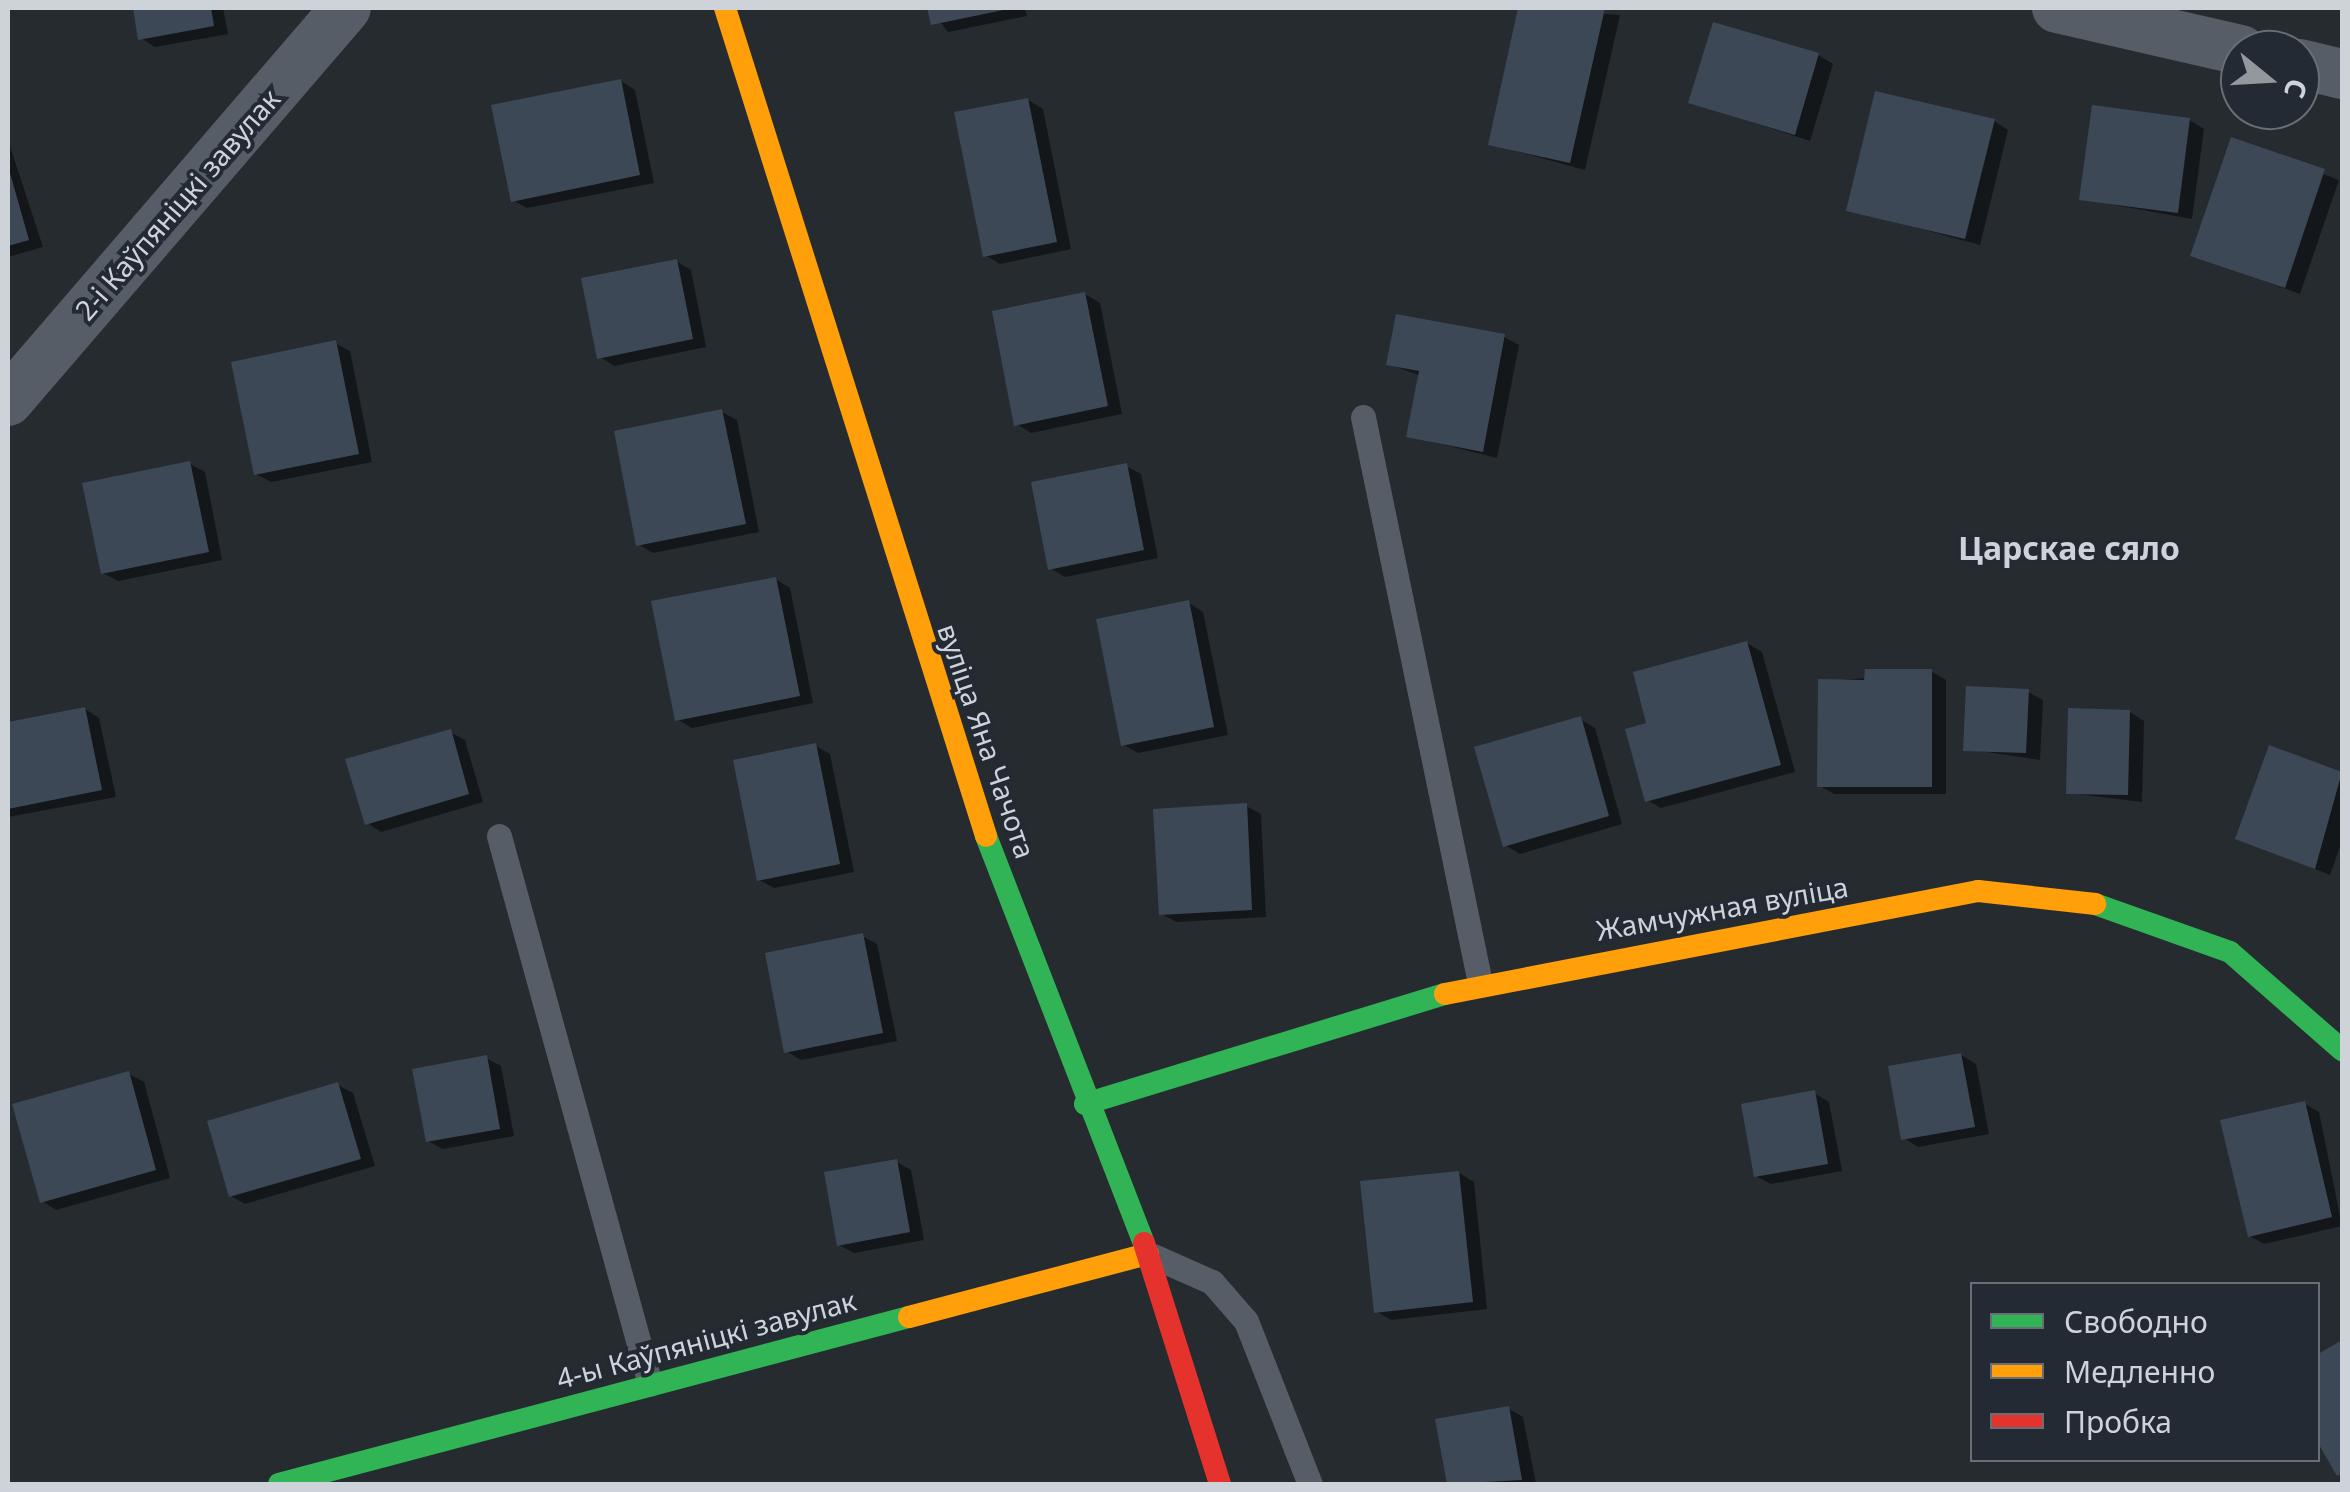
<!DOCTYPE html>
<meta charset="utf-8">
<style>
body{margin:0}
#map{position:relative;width:2350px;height:1492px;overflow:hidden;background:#262b30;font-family:"Noto Sans",sans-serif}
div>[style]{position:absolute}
.shadow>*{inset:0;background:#0007}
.building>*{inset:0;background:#3d4856}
.lane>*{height:25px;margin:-12.5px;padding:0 12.5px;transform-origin:12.5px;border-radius:12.5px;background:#565d66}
.street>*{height:50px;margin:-25px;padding:0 25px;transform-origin:25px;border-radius:25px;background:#565d66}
.fast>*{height:22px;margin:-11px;padding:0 11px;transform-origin:11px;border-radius:11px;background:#30b455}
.slow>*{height:22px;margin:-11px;padding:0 11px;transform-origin:11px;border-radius:11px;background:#ff9f0a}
.jam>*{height:22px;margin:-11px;padding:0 11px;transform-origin:11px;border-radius:11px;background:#e5322d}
span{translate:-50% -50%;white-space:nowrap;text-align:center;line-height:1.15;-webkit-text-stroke:8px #232a33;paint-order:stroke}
.street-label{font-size:28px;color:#ced3d9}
.quarter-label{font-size:32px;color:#ced3d9;font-weight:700}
.frame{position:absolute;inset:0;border:10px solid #ced3d9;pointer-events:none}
.legend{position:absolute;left:1970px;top:1282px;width:350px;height:180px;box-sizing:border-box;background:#232a33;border:2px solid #676e75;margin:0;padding:12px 18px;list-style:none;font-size:30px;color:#ced3d9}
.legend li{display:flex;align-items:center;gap:20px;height:50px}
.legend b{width:50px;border:2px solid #676e75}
.north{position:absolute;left:2220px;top:30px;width:100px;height:100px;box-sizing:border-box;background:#232a33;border:2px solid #676e75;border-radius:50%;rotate:108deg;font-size:28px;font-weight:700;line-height:40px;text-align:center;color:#ced3d9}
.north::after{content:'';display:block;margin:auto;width:35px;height:45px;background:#93989e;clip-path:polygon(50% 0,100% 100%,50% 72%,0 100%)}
</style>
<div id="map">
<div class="shadow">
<div style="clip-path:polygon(135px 8px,223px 8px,228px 34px,155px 47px,141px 38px)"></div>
<div style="clip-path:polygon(930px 8px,1025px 8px,1027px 16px,948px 32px)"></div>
<div style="clip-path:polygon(1521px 8px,1620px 15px,1585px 170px,1491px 144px)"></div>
<div style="clip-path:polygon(1818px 55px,1833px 64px,1810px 141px,1691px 102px)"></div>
<div style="clip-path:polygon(621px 81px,635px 90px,654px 183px,527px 208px,513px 200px)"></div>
<div style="clip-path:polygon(1028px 100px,1043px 109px,1071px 249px,1000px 264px,985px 255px)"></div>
<div style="clip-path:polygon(2189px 120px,2204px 129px,2192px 219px,2082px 199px)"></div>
<div style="clip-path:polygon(1994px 121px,2008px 130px,1980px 245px,1849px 209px)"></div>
<div style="clip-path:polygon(8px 140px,43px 247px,8px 257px)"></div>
<div style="clip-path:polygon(2232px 140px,2339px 180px,2300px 294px,2193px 255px)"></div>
<div style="clip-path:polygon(676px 261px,691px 270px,706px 347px,614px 366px,600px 357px)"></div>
<div style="clip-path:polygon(1085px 294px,1100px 303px,1122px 414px,1031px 433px,1017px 424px)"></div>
<div style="clip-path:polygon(1504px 337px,1519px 345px,1497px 458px,1409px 436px,1421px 376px,1389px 364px)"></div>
<div style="clip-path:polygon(335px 343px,350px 351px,372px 462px,271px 482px,256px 474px)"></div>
<div style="clip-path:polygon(722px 412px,737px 420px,759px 532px,653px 553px,638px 544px)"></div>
<div style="clip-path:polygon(190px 464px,205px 472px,222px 560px,118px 581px,103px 573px)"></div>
<div style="clip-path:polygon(1126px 466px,1141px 474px,1158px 558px,1065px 577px,1050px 568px)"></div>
<div style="clip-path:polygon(775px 579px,790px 588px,813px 703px,692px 728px,677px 719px)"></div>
<div style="clip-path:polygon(1189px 603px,1203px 612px,1228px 735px,1138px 753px,1124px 745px)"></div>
<div style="clip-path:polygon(1747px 643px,1762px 652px,1795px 772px,1661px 808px,1647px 800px,1649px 725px)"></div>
<div style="clip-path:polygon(1932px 672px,1946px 680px,1946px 794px,1834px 794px,1820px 786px,1820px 682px)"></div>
<div style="clip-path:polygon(2028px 692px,2043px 700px,2040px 760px,1966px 749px)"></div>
<div style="clip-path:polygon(85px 709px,99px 718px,116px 797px,8px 817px,8px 725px)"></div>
<div style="clip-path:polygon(2130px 712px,2144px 721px,2142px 802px,2068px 793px)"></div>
<div style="clip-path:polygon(1580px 719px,1595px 728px,1622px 824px,1520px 854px,1505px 845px)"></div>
<div style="clip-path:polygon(450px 732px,465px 740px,483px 802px,381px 832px,367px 823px)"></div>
<div style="clip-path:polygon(816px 746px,830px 754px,854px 872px,774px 888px,759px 880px)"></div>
<div style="clip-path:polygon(2270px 748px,2342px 775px,2342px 841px,2330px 875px,2238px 838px)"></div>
<div style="clip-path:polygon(1246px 806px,1261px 814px,1266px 917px,1176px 922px,1162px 914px)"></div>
<div style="clip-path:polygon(862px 936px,877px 944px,897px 1041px,801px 1060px,786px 1051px)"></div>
<div style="clip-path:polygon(1961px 1055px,1976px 1064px,1989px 1134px,1918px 1147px,1904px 1138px)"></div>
<div style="clip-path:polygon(486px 1058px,501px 1066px,514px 1136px,443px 1149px,428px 1141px)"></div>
<div style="clip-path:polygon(129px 1074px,144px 1082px,170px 1178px,56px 1210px,42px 1201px)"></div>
<div style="clip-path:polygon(338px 1085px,353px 1093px,375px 1166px,245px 1204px,231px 1196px)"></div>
<div style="clip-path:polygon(1814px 1093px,1829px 1102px,1842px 1171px,1771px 1184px,1756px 1176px)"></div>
<div style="clip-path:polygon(2305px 1104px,2319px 1112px,2342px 1226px,2264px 1244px,2250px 1236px)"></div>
<div style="clip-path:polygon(897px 1162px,911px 1170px,924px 1240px,854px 1253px,839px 1245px)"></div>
<div style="clip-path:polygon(1459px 1173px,1474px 1182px,1487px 1309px,1391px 1320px,1376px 1311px)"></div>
<div style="clip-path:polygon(2342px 1343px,2342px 1476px,2318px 1438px,2318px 1357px)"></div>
<div style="clip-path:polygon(1509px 1409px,1523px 1417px,1536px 1484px,1449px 1484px,1438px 1421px)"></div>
</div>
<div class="building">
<div style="clip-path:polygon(133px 8px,211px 8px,214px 26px,138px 40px)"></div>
<div style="clip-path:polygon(927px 8px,1008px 8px,1008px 9px,931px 25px)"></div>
<div style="clip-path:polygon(1518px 8px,1605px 8px,1570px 163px,1488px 145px)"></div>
<div style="clip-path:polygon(1713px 22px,1819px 53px,1795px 135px,1688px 103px)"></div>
<div style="clip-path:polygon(621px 79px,640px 175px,511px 202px,491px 105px)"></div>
<div style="clip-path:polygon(1875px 91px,1995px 119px,1965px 239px,1846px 211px)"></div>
<div style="clip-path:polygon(1028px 98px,1057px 242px,983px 257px,954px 112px)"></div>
<div style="clip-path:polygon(2092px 105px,2190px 118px,2178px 213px,2079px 200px)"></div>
<div style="clip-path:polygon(2231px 137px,2325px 169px,2285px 288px,2190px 256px)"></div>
<div style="clip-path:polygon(8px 166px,29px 240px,8px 246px)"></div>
<div style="clip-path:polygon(677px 259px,693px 339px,597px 359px,581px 278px)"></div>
<div style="clip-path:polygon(1085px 292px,1108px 406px,1014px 426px,992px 311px)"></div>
<div style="clip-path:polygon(1396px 314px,1505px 334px,1483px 452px,1406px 437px,1419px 371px,1386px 365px)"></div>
<div style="clip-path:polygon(336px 340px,359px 454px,254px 475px,231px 362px)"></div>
<div style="clip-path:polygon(722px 409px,746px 524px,636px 546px,614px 431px)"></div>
<div style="clip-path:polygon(190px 461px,209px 552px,101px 574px,82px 483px)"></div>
<div style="clip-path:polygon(1127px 463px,1144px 550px,1048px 570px,1031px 482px)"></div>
<div style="clip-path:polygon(776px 577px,800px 696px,675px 721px,651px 601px)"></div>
<div style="clip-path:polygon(1189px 600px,1214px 727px,1121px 746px,1096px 619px)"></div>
<div style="clip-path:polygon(1747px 641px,1781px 765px,1645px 802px,1625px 729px,1646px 723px,1633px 672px)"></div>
<div style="clip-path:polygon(1865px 669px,1932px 669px,1932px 787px,1817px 787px,1818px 679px,1864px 680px)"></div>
<div style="clip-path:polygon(1966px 686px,2029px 689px,2026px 753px,1963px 751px)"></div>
<div style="clip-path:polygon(85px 707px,102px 790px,8px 809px,8px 722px)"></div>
<div style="clip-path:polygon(2068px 708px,2130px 710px,2128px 795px,2066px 794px)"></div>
<div style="clip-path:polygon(1581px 716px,1609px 816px,1503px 847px,1474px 747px)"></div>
<div style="clip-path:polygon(451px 729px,469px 794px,365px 825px,345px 759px)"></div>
<div style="clip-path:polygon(816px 743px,840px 864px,757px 881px,733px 760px)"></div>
<div style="clip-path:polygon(2269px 745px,2342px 772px,2315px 869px,2235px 839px)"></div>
<div style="clip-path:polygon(1247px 803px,1252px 910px,1159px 915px,1153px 809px)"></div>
<div style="clip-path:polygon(863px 933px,883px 1033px,784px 1053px,765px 953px)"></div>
<div style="clip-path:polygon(1961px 1053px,1975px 1127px,1901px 1140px,1888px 1066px)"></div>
<div style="clip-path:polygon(487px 1055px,500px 1129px,426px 1142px,412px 1069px)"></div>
<div style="clip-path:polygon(129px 1071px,156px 1170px,40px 1203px,12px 1104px)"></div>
<div style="clip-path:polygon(338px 1082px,361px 1159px,229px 1197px,207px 1121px)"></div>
<div style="clip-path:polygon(1815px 1090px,1828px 1164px,1754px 1177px,1741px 1104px)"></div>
<div style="clip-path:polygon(2305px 1101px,2332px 1217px,2248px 1237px,2220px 1120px)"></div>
<div style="clip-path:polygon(897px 1159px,910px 1232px,837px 1246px,824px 1172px)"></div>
<div style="clip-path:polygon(1459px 1171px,1473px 1302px,1374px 1313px,1360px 1181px)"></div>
<div style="clip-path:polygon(2342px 1340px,2342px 1473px,2337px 1476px,2318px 1443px,2318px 1354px)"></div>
<div style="clip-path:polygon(1509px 1406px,1522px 1480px,1447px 1484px,1435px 1419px)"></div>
</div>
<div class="lane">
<div style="left:1363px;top:417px;width:578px;rotate:78.32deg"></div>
<div style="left:499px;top:836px;width:568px;rotate:74.59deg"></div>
<div style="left:1153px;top:1256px;width:64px;rotate:23.8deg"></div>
<div style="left:1212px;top:1282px;width:52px;rotate:48.9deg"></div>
<div style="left:1246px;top:1321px;width:175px;rotate:68.6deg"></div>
</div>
<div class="street">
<div style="left:2057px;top:8px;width:189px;rotate:12.9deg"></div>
<div style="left:2300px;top:64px;width:43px;rotate:13.4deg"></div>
<div style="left:8px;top:401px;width:518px;rotate:-49.3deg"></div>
</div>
<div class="fast">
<div style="left:986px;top:836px;width:437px;rotate:68.8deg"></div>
<div style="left:2095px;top:904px;width:143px;rotate:19.6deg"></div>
<div style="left:2230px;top:952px;width:149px;rotate:41.2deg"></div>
<div style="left:1085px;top:1104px;width:376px;rotate:-17deg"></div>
<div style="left:279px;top:1484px;width:652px;rotate:-14.85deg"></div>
</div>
<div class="slow">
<div style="left:725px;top:8px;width:868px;rotate:72.5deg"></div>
<div style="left:1445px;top:994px;width:543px;rotate:-10.94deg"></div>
<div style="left:1978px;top:891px;width:118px;rotate:6.3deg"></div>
<div style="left:909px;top:1317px;width:247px;rotate:-14.8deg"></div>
</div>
<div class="jam">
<div style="left:1144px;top:1243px;width:253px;rotate:72.5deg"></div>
</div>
<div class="street-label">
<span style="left:177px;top:204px;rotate:-49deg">2-і Каўпяніцкі завулак</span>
<span style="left:987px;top:741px;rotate:71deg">вуліца Яна Чачота</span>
<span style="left:1722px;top:908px;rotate:-10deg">Жамчужная вуліца</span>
<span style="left:706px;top:1339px;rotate:-15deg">4-ы Каўпяніцкі завулак</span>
</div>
<div class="quarter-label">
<span style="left:2069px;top:548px">Царскае сяло</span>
</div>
<div class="frame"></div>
<ul class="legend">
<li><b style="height:12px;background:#30b455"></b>Свободно</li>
<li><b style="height:12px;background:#ff9f0a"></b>Медленно</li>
<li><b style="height:12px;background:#e5322d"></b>Пробка</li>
</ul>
<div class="north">С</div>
</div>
